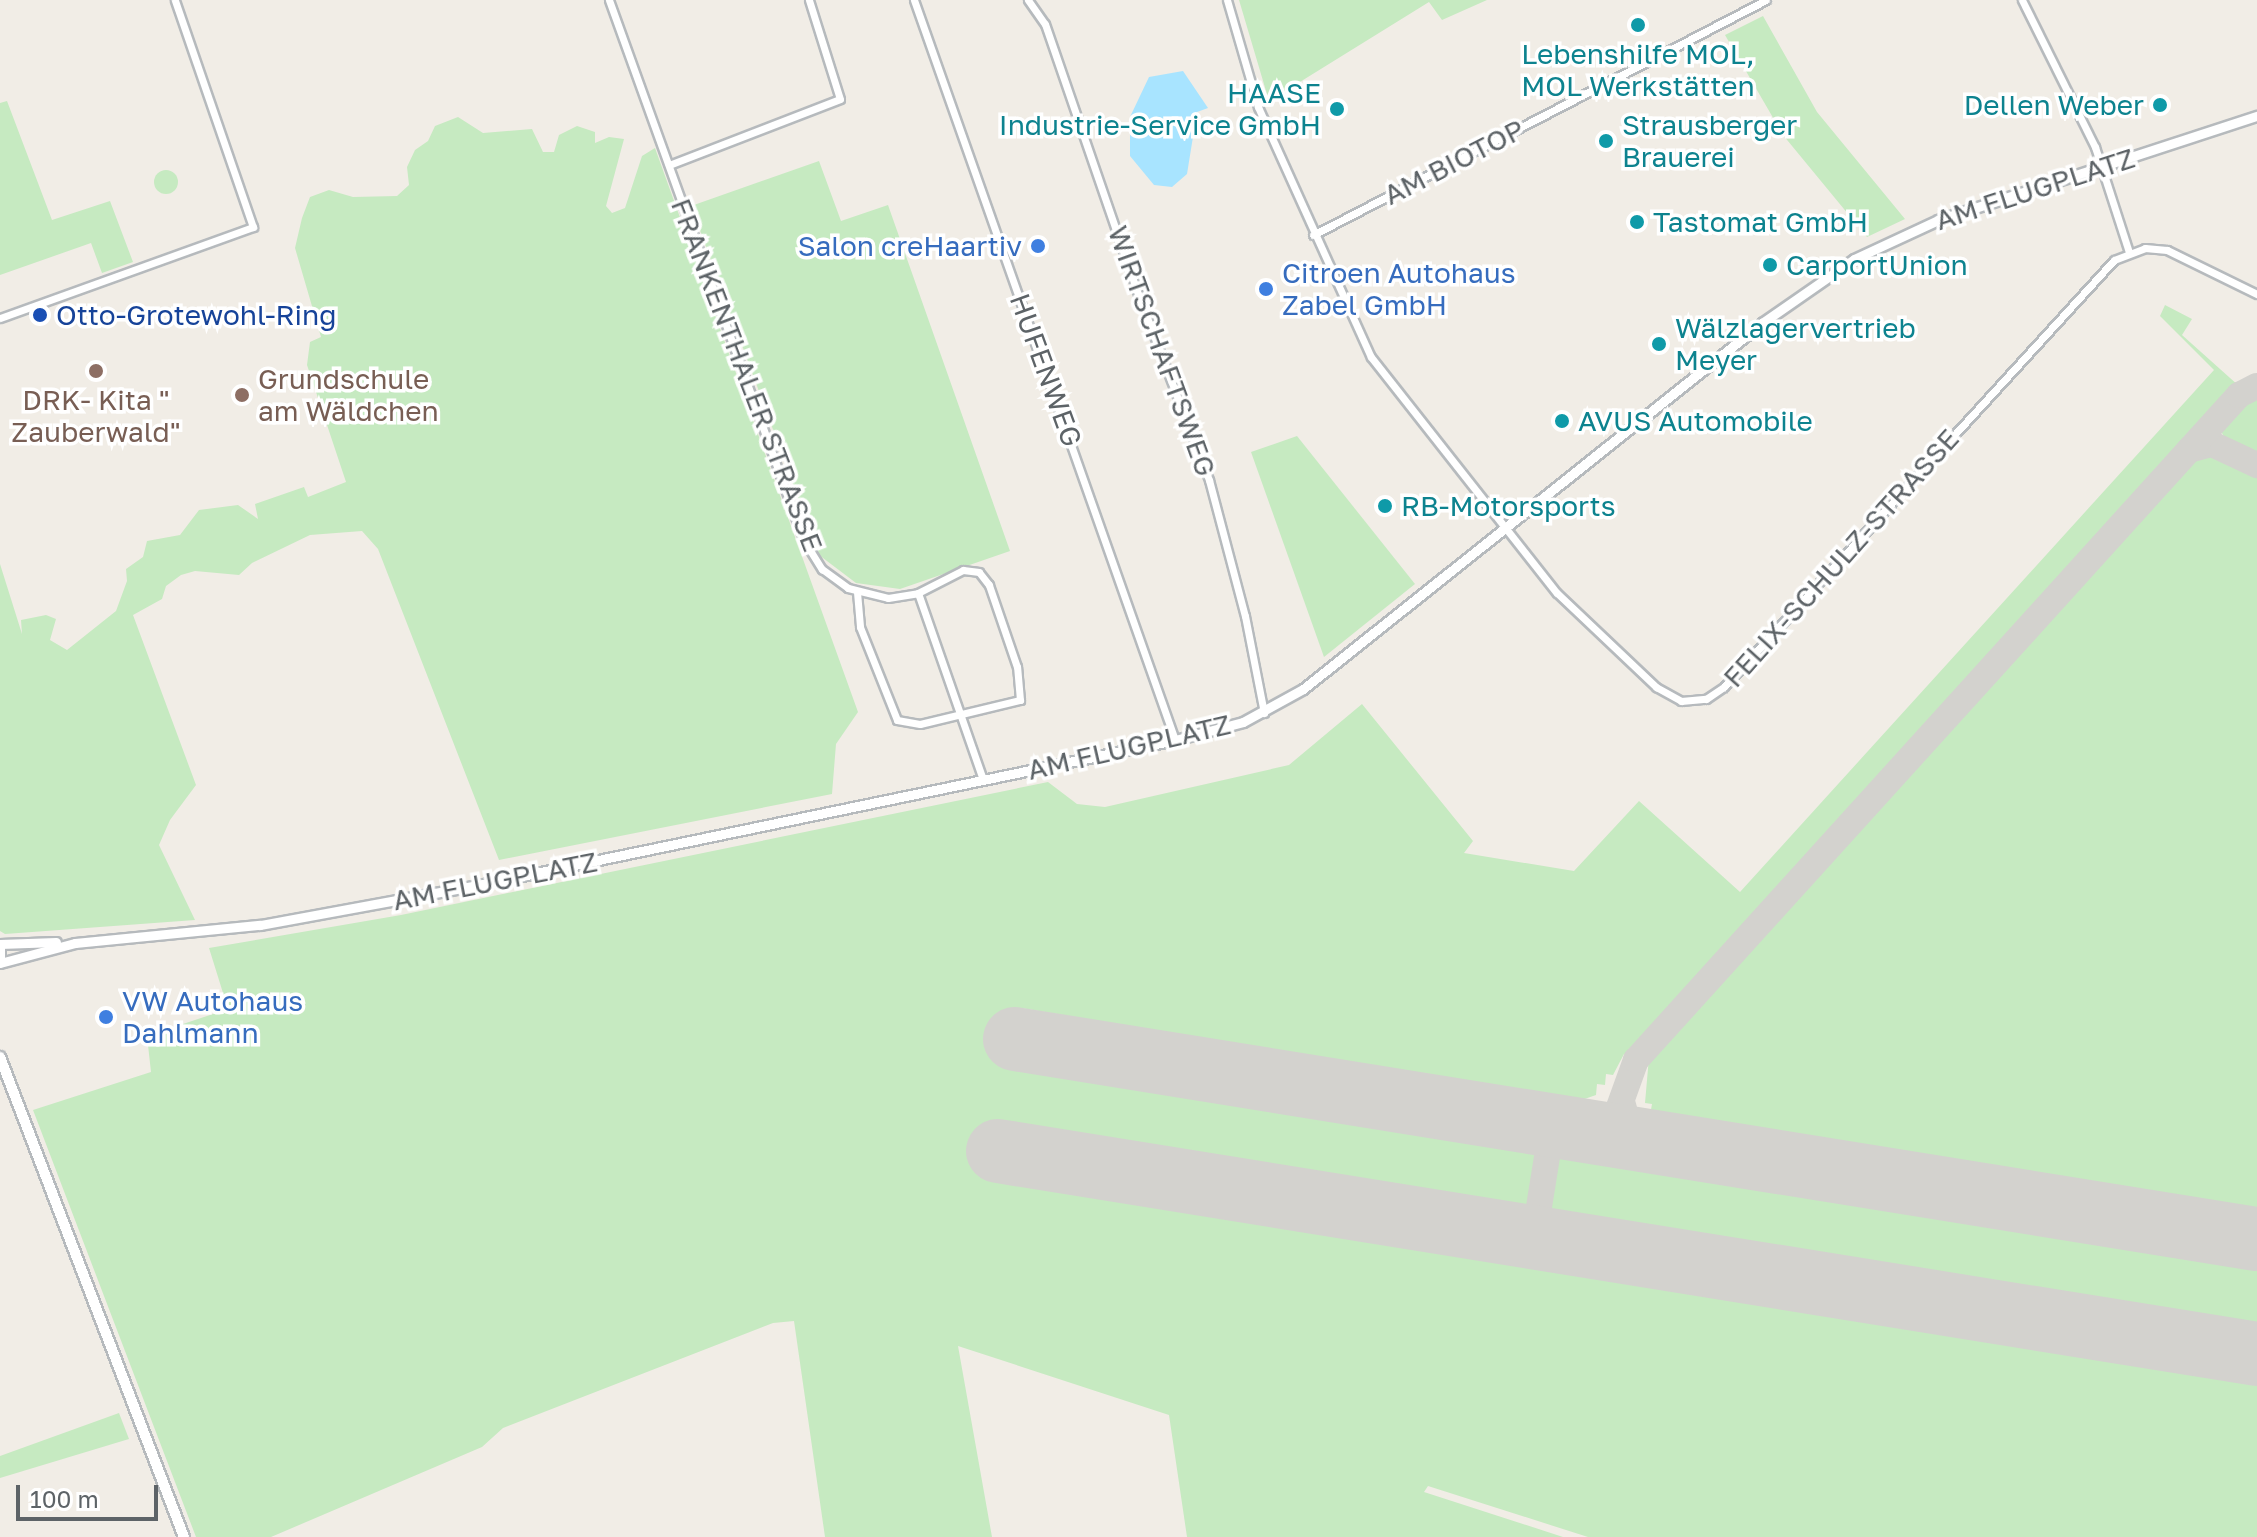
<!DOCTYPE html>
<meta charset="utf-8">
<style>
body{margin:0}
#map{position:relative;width:2257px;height:1537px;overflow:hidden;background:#f1ede6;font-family:"Golos Text",sans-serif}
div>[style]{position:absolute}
.green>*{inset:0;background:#c6eac1}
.round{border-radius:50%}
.water>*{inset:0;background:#a8e4ff}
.taxiway>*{height:26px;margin:-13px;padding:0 13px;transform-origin:13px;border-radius:13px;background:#d3d2ce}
.runway>*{height:64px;margin:-32px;padding:0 32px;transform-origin:32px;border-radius:32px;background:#d3d2ce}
.roads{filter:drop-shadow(2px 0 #b6babd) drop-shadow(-2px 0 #b6babd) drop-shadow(0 2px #b6babd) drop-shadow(0 -2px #b6babd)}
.minor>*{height:7px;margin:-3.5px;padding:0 3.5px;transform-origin:3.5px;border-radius:3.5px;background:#fff}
.tertiary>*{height:9px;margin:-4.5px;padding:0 4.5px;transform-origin:4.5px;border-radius:4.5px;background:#fff}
.secondary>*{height:10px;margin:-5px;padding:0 5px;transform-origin:5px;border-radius:5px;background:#fff}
.dots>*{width:22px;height:22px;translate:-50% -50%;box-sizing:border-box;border:4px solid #fff;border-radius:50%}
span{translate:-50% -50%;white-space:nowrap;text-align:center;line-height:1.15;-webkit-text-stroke:7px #fff;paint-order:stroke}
.culture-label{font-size:28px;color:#0d838f}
.right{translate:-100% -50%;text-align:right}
.left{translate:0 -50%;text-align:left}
.street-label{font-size:28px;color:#5d6367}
.shop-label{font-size:28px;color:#366cbe}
.transit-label{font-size:28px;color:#164399}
.education-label{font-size:28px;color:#785e54}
.scale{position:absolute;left:16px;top:1485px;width:142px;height:36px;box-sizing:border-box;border:4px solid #5d6367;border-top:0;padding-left:10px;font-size:24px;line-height:28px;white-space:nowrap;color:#5d6367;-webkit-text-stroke:6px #fff;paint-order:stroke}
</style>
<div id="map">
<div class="green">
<div style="clip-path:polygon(1239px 0,1487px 0,1442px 20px,1429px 2px,1269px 101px)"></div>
<div style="clip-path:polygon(1763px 16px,1817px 112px,1905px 219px,1867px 237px,1783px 135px,1725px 35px)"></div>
<div style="clip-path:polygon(7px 101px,52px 220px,110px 201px,133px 262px,102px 273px,91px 243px,0 275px,0 103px)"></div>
<div style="clip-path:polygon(458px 117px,483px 133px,532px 129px,543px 152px,554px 152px,559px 135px,577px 126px,595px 132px,595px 143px,609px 137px,624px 139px,606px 206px,612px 213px,625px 208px,642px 156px,655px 148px,858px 712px,836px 744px,832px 794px,499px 860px,378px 549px,362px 531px,310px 535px,252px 563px,239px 575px,195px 571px,181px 575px,166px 586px,162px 599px,133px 615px,196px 785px,170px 820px,159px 845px,195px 920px,5px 934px,0 931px,0 564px,22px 634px,21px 620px,46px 615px,56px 619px,50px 640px,67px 650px,116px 611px,127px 581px,126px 569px,143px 557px,147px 541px,180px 535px,199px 510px,238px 505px,258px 519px,255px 504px,304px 487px,308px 497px,346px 482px,307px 365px,310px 342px,321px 337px,295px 248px,302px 218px,310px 197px,329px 190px,353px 197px,397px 196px,409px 185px,407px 167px,415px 150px,428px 141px,435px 126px)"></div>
<div style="clip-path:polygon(819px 161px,841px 221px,888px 205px,1010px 551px,900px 589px,856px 583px,819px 555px,691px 206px)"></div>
<div class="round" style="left:154px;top:170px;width:24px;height:24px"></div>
<div style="clip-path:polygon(2165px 305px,2192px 319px,2182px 335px,2239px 386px,1633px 1053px,1624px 1054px,1613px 1075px,1606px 1074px,1605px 1085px,1597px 1084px,1596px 1095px,1573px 1103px,1572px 1109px,1092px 1031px,1093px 1020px,1021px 1008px,1011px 1069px,1074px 1080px,1076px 1069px,2257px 1259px,2257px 1537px,1588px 1537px,1428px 1486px,1424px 1492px,1563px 1537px,1187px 1537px,1169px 1415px,958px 1346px,992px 1537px,825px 1537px,794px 1321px,773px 1323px,503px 1428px,482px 1447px,271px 1537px,196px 1537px,33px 1110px,151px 1072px,147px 1036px,228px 1009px,209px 948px,401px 915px,1048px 782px,1077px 804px,1105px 807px,1289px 765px,1362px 704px,1473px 841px,1464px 853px,1574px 871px,1639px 801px,1740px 892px,2214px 370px,2160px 316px)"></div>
<div style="clip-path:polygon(2249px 400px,2257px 400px,2257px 457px,2227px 441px,2220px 430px,2239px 403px,2243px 407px)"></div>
<div style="clip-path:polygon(1297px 436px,1415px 584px,1324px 657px,1251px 452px)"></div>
<div style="clip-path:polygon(2204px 454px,2220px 455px,2257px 474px,2257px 1219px,1656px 1122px,1657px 1116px,1650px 1115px,1652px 1104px,1645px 1103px,1649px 1057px,2190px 460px)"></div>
<div style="clip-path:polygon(119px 1413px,129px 1439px,0 1478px,0 1456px)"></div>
</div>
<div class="water">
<div style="clip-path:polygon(1183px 71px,1208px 108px,1197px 112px,1187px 174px,1172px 187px,1154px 185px,1130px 156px,1130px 117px,1149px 77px)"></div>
</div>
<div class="taxiway">
<div style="left:2189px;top:450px;width:24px;rotate:-15deg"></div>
<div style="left:2212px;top:444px;width:50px;rotate:25deg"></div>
<div style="left:1623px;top:1105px;width:24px;rotate:75deg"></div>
<div style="left:1629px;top:1128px;width:24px;rotate:33deg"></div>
<div style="left:1586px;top:1131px;width:30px;rotate:-20deg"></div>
<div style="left:1614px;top:1121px;width:65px;rotate:-70.2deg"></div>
<div style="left:1636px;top:1060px;width:898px;rotate:-47.8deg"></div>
<div style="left:2239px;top:395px;width:20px;rotate:-27deg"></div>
<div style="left:1534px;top:1238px;width:114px;rotate:-80.9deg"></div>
</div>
<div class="runway">
<div style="left:1015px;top:1039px;width:1258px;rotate:9.15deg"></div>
<div style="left:998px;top:1151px;width:1275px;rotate:9.16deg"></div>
</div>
<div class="roads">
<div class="minor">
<div style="left:609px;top:0;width:573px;rotate:70.2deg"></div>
<div style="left:803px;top:539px;width:36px;rotate:58deg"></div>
<div style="left:822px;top:569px;width:32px;rotate:36deg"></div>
<div style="left:848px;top:588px;width:41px;rotate:14deg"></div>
<div style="left:888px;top:598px;width:30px;rotate:-9deg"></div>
<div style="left:918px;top:593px;width:198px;rotate:70.8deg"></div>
<div style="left:914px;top:0;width:785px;rotate:70.57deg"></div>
<div style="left:1028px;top:0;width:29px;rotate:55deg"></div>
<div style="left:1045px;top:24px;width:286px;rotate:71deg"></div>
<div style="left:1138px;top:294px;width:199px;rotate:69.1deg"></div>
<div style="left:1209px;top:480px;width:141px;rotate:75.2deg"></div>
<div style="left:1245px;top:616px;width:99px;rotate:78.9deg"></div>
<div style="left:1227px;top:0;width:111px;rotate:73.8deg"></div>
<div style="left:1258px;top:107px;width:274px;rotate:65.7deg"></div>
<div style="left:1371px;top:357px;width:300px;rotate:51.8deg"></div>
<div style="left:1557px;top:593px;width:137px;rotate:43.5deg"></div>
<div style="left:1656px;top:687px;width:29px;rotate:29deg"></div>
<div style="left:1681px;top:701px;width:25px;rotate:-5deg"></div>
<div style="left:1706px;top:699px;width:22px;rotate:-34deg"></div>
<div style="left:1724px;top:687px;width:578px;rotate:-47.59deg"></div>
<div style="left:2114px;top:260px;width:33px;rotate:-21deg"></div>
<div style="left:2145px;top:248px;width:22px;rotate:5deg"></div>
<div style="left:2167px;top:250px;width:100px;rotate:26.1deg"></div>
<div style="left:2022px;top:0;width:164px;rotate:63.6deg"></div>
<div style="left:2095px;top:147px;width:110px;rotate:72.1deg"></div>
<div style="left:669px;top:165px;width:183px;rotate:-21.1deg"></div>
<div style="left:840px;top:99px;width:104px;rotate:-107.4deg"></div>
<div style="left:1313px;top:235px;width:510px;rotate:-27.42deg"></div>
<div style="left:0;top:318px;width:269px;rotate:-19.8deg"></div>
<div style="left:253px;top:227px;width:240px;rotate:-109deg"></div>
<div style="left:857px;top:592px;width:35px;rotate:85deg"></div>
<div style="left:860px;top:627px;width:100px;rotate:68.3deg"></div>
<div style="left:897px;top:720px;width:23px;rotate:10deg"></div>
<div style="left:920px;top:724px;width:103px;rotate:-13.5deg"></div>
<div style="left:1020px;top:700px;width:33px;rotate:-95deg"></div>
<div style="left:1017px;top:667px;width:87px;rotate:-108.9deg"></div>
<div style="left:989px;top:585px;width:16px;rotate:-128deg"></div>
<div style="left:979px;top:572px;width:16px;rotate:-173deg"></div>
<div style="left:963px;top:570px;width:51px;rotate:152.9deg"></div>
</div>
<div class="tertiary">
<div style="left:0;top:944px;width:56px;rotate:-2deg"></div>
<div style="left:0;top:963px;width:78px;rotate:-14.9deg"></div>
<div style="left:75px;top:943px;width:186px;rotate:-5.6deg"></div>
<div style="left:260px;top:925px;width:227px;rotate:-10.4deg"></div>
<div style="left:483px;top:884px;width:707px;rotate:-11.76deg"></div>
<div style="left:1175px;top:740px;width:70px;rotate:-14.8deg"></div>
<div style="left:1243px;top:722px;width:68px;rotate:-28.8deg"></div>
<div style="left:1303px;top:689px;width:587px;rotate:-38.57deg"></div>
<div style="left:1762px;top:323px;width:112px;rotate:-34.8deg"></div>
<div style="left:1854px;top:259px;width:93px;rotate:-24.9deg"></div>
<div style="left:1938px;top:220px;width:336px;rotate:-18.1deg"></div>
</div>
<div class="secondary">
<div style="left:0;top:948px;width:15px;rotate:90deg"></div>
<div style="left:0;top:1057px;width:514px;rotate:69.03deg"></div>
</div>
</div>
<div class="dots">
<div style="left:1638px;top:25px;background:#0f9aa8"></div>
<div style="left:2160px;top:105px;background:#0f9aa8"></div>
<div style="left:1337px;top:109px;background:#0f9aa8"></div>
<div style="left:1606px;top:141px;background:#0f9aa8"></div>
<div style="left:1637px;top:222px;background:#0f9aa8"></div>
<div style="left:1038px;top:246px;background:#3f7fe0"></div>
<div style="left:1770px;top:265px;background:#0f9aa8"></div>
<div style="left:1266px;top:289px;background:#3f7fe0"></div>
<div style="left:40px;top:315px;background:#1a4fb4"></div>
<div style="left:1659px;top:344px;background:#0f9aa8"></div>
<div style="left:96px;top:371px;background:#8d6e63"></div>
<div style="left:242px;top:395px;background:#8d6e63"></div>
<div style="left:1562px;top:421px;background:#0f9aa8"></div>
<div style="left:1385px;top:506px;background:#0f9aa8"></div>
<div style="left:106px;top:1017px;background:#3f7fe0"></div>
</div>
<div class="culture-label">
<span style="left:1638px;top:70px">Lebenshilfe MOL,<br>MOL Werkstätten</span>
<span class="right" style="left:1321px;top:109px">HAASE<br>Industrie-Service GmbH</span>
<span class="right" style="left:2144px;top:105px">Dellen Weber</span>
<span class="left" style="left:1622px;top:141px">Strausberger<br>Brauerei</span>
<span class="left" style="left:1653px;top:222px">Tastomat GmbH</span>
<span class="left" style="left:1786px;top:265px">CarportUnion</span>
<span class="left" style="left:1675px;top:344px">Wälzlagervertrieb<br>Meyer</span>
<span class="left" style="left:1578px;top:421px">AVUS Automobile</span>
<span class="left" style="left:1401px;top:506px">RB-Motorsports</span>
</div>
<div class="street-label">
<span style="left:1454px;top:162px;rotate:-27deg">AM BIOTOP</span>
<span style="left:2035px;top:189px;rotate:-18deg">AM FLUGPLATZ</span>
<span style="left:1162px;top:351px;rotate:70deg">WIRTSCHAFTSWEG</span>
<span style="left:1046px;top:370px;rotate:70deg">HUFENWEG</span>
<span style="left:747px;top:375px;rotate:69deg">FRANKENTHALER STRASSE</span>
<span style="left:1841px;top:558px;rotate:-48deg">FELIX-SCHULZ-STRASSE</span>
<span style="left:1129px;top:747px;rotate:-13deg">AM FLUGPLATZ</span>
<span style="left:495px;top:881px;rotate:-11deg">AM FLUGPLATZ</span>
</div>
<div class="shop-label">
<span class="right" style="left:1022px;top:246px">Salon creHaartiv</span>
<span class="left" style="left:1282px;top:289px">Citroen Autohaus<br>Zabel GmbH</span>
<span class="left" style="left:122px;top:1017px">VW Autohaus<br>Dahlmann</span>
</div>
<div class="transit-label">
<span class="left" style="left:56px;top:315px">Otto-Grotewohl-Ring</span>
</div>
<div class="education-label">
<span class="left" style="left:258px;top:395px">Grundschule<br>am Wäldchen</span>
<span style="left:96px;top:416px">DRK- Kita "<br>Zauberwald"</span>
</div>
<div class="scale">100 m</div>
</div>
